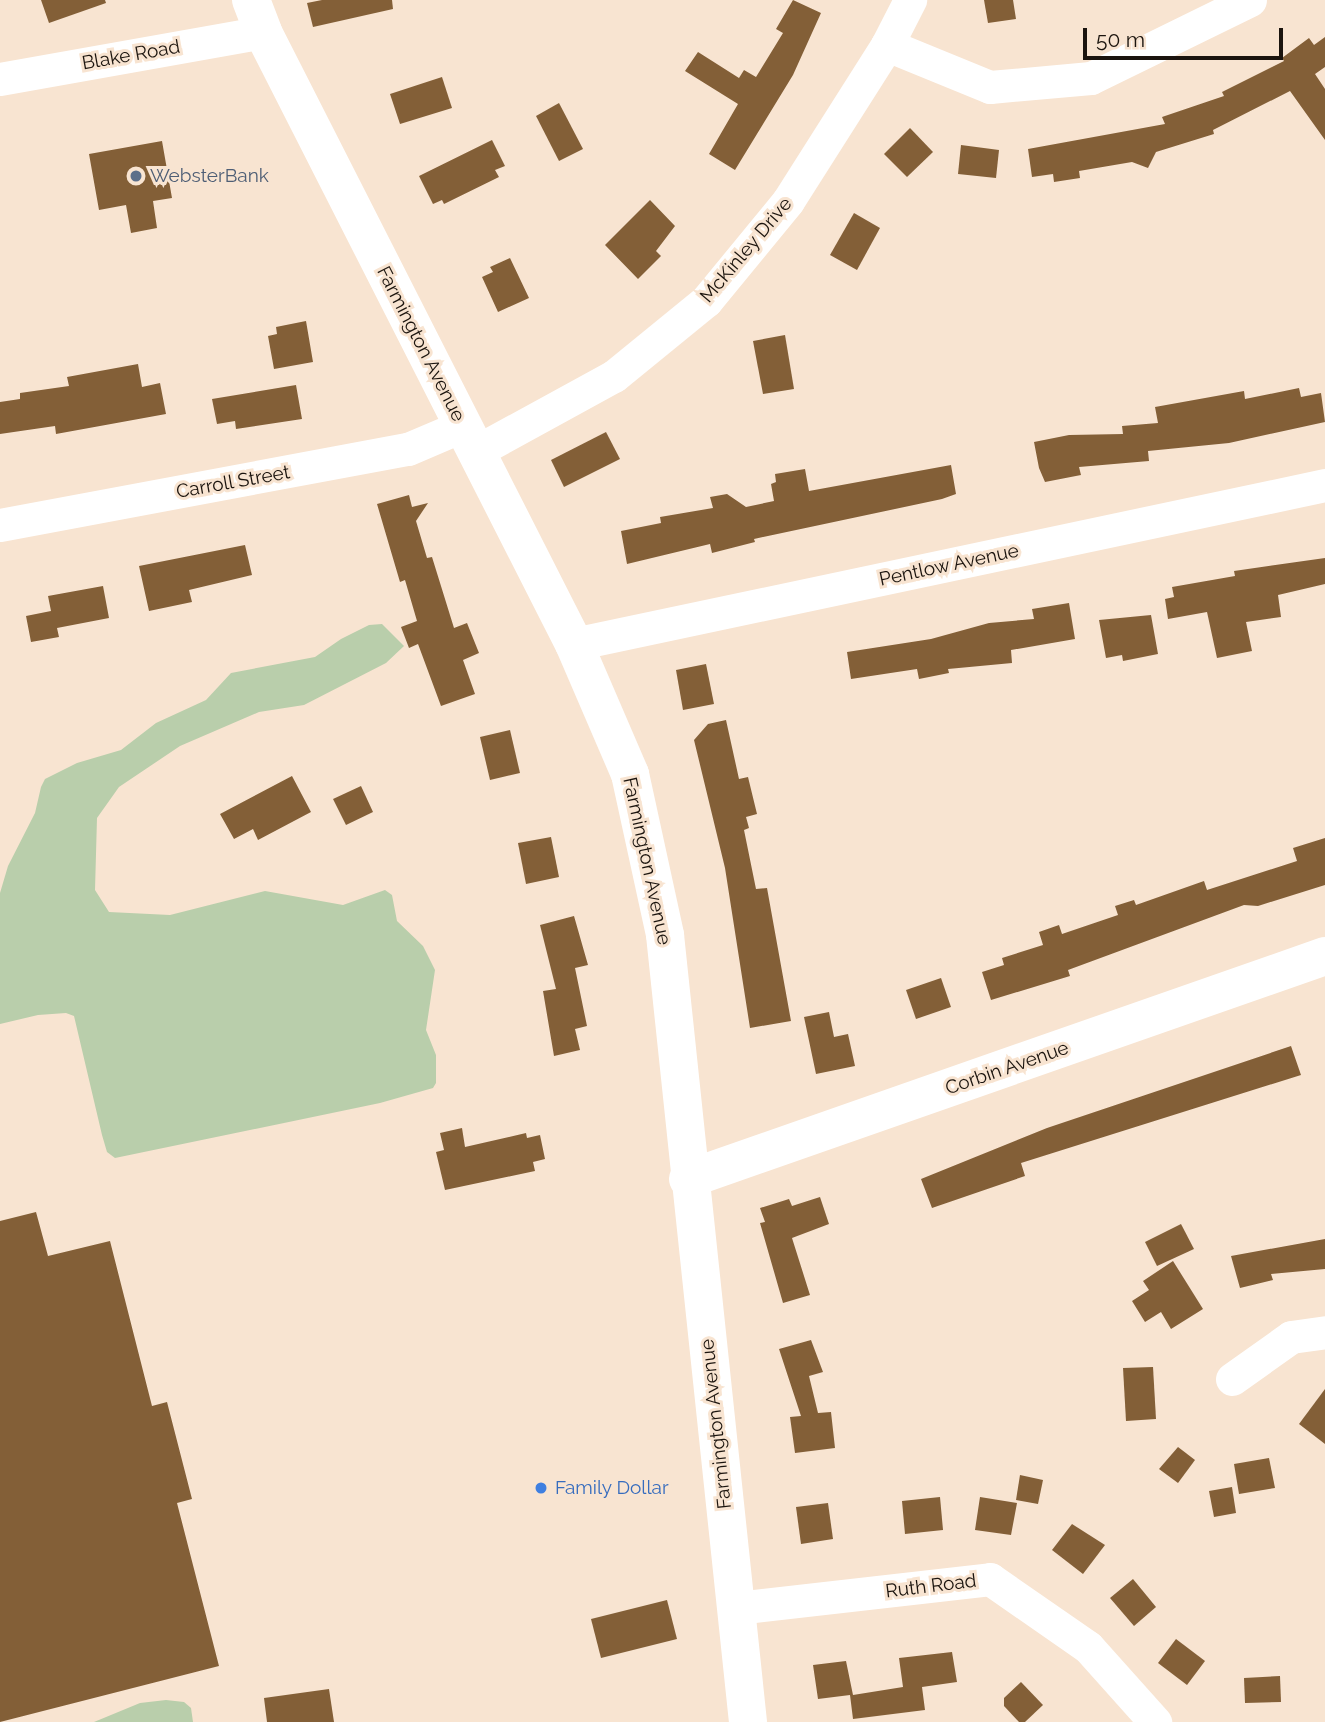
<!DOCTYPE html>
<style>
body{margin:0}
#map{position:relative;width:1325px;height:1722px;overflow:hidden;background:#f8e4d1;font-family:Raleway,sans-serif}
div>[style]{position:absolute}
.green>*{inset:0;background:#b9ceab}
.building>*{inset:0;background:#835f37}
.minor>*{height:33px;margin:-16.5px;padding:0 16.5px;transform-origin:16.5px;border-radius:16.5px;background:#fff}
.major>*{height:38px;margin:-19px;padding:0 19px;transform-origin:19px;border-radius:19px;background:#fff}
.dots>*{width:19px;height:19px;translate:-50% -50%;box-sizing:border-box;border:4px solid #f8e4d1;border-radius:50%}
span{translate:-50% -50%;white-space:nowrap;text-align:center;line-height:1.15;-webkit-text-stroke:6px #f8e4d1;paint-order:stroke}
.street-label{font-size:19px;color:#1b140e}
.service-label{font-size:19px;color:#4e5e75}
.left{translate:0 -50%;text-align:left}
.shop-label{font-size:19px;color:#366cbe}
.scale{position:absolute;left:1083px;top:28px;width:200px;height:32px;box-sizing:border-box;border:4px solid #1b140e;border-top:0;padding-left:9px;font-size:21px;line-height:24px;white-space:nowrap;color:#1b140e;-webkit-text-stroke:5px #f8e4d1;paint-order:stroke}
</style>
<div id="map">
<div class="green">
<div style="clip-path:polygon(382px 624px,404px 646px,386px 663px,304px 705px,259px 712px,180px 746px,119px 787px,97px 818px,95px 890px,109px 912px,170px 915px,265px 891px,343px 905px,385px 890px,392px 895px,397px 921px,423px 946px,435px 970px,426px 1030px,436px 1055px,436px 1083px,433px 1088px,380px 1103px,115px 1158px,107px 1152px,102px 1135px,74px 1016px,66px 1013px,38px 1015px,0 1024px,0 893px,8px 866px,35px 813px,41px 787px,45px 779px,77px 763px,121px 750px,156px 723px,206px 700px,231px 673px,315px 657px,341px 639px,369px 625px)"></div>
<div style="clip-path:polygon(166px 1700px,184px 1702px,191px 1708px,193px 1722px,94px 1722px,140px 1703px)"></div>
</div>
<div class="building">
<div style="clip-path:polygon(41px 0,105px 0,106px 3px,49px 23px)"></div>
<div style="clip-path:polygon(322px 0,392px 0,393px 9px,313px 27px,307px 3px)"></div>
<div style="clip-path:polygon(793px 0,821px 13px,793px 75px,735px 170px,709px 154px,738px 104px,685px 71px,698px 52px,739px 78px,744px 70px,756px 77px,783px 33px,776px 29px)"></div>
<div style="clip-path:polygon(984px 0,1013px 0,1016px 19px,988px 23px)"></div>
<div style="clip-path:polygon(1325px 37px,1325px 67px,1315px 74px,1325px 89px,1325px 140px,1290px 91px,1213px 130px,1214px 134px,1156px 152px,1148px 168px,1132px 162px,1079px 171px,1080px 178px,1054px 182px,1053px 174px,1032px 177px,1028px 149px,1165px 124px,1162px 117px,1224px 96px,1222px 92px,1284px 61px,1282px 58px,1309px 38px,1314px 45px)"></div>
<div style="clip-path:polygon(442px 77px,452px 108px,400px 124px,390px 94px)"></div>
<div style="clip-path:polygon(559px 103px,583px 149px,559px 161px,536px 116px)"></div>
<div style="clip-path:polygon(910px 128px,933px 152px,907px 177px,884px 154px)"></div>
<div style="clip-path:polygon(492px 140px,505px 166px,495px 170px,499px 177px,444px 204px,442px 200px,433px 204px,419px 176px)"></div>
<div style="clip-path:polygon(162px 141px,172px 198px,153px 201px,157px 228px,131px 233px,126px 205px,99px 210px,89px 154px)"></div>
<div style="clip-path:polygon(961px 145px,999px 150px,996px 178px,958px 174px)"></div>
<div style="clip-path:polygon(650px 200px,675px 226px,656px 251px,661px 256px,638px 279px,605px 245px)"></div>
<div style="clip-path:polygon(854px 213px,880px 228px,857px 270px,830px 255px)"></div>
<div style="clip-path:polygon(510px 258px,529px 298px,498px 312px,482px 277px,493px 272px,490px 267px)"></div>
<div style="clip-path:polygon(306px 321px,313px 362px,274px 369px,268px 336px,277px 334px,276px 327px)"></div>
<div style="clip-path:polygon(785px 335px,794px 389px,763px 394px,753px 341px)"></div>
<div style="clip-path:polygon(138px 364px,142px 387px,160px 383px,166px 414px,56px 434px,55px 426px,0 434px,0 402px,20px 399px,20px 393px,69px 386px,67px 377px)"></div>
<div style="clip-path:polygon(296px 385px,302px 419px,236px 429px,235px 421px,217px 424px,212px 399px)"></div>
<div style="clip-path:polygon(1299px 388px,1301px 397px,1321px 393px,1325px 422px,1229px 443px,1148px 451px,1149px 461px,1079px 467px,1081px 475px,1045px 482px,1039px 468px,1034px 442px,1069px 435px,1123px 434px,1122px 426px,1158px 423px,1155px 407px,1244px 391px,1245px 399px)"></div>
<div style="clip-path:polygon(606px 432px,620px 459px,564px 487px,551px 460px)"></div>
<div style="clip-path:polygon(951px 465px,956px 494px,942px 499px,754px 539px,755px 542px,712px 553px,710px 544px,627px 564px,621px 531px,661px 523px,660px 517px,713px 508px,710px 497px,727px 494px,746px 507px,774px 501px,771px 484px,776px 482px,775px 474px,805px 469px,809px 491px)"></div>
<div style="clip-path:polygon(409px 495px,412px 507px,428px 503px,416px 521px,427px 558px,432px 557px,454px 628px,467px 623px,479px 653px,463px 660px,475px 694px,441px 706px,418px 644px,409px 648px,401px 627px,417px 621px,405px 580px,400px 582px,377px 504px)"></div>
<div style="clip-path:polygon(245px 545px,252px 575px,189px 590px,192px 602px,149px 611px,139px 566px)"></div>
<div style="clip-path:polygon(1325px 558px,1325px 584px,1278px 595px,1281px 617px,1246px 622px,1252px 651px,1217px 658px,1207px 612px,1168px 619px,1165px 599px,1174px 597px,1172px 587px,1235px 576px,1234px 571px)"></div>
<div style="clip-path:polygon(103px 586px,109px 618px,57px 628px,59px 637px,31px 642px,26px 616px,51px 611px,48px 596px)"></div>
<div style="clip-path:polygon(1069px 603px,1075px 639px,1011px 650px,1012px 663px,948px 669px,949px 673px,919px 679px,917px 669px,851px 679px,847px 652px,931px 639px,989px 623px,1034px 619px,1032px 609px)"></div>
<div style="clip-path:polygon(1151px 615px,1158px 654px,1123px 661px,1122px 655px,1106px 658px,1099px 620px)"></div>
<div style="clip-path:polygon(706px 664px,714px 704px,683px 710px,676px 670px)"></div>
<div style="clip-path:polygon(726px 720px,739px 779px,748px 777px,757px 814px,746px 817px,749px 828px,744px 830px,756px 889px,767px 888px,791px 1021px,750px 1028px,725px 868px,694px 740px,708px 724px)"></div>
<div style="clip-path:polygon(510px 730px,520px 773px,490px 780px,480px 737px)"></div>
<div style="clip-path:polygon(292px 776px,311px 812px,258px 840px,253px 829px,234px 839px,220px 814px)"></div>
<div style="clip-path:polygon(361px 786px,373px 812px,346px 825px,333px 799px)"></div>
<div style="clip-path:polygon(551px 837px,559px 877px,526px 884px,518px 843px)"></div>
<div style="clip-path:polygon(1325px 838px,1325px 885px,1258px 906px,1244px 905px,1068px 970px,1070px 976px,991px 1000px,982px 972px,1004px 965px,1002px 958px,1043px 945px,1039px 932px,1059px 925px,1062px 934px,1118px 915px,1115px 906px,1134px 900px,1136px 905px,1204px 881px,1207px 890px,1297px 861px,1293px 848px)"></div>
<div style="clip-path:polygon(574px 916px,588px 965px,575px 968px,587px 1026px,575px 1029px,580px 1050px,554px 1056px,543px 991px,556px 989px,540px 925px)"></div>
<div style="clip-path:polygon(941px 978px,951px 1007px,916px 1019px,906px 990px)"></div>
<div style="clip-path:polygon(829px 1012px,834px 1037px,848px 1034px,855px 1066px,816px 1074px,804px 1017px)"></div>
<div style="clip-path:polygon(1291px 1046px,1301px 1075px,1021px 1163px,1025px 1176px,932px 1208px,921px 1179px,1047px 1128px)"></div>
<div style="clip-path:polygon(462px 1128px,465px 1147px,526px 1133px,527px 1138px,540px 1135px,545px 1159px,533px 1162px,535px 1171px,445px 1190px,436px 1152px,444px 1150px,440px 1133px)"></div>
<div style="clip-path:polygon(820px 1197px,829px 1224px,792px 1238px,810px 1295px,783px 1303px,760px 1223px,765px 1222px,760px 1208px,789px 1199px,792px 1206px)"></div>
<div style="clip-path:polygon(36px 1212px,48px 1256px,110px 1241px,152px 1406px,167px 1402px,192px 1499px,177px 1503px,219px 1666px,0 1722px,0 1221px)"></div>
<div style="clip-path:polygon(1181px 1224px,1194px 1249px,1157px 1266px,1145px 1242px)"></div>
<div style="clip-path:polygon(1325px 1239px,1325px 1269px,1271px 1274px,1273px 1280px,1240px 1288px,1231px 1256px)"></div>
<div style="clip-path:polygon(1173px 1261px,1203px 1309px,1171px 1329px,1161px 1312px,1145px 1322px,1132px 1301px,1149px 1290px,1143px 1281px)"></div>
<div style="clip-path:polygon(811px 1340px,823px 1372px,809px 1376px,818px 1413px,831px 1412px,835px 1448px,795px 1453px,790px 1417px,801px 1416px,779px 1349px)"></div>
<div style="clip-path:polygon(1153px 1367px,1156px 1419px,1126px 1421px,1123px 1368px)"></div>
<div style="clip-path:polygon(1325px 1389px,1325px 1444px,1299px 1424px)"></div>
<div style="clip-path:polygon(1178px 1447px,1195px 1460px,1178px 1483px,1159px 1469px)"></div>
<div style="clip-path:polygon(1269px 1458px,1275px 1488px,1239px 1494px,1234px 1464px)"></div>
<div style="clip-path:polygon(1020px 1475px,1043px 1480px,1038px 1504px,1016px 1500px)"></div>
<div style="clip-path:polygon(1232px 1487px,1236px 1513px,1214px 1517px,1209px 1491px)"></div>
<div style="clip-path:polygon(940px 1497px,943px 1530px,905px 1534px,902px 1501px)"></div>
<div style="clip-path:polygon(980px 1497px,1017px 1503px,1011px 1535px,975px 1530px)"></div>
<div style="clip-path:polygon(828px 1503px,833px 1539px,801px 1544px,796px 1507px)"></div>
<div style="clip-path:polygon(1072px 1524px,1105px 1545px,1083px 1574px,1052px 1550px)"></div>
<div style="clip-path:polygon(1133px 1579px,1156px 1607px,1134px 1626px,1110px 1598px)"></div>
<div style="clip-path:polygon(667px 1600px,677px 1639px,601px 1658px,591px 1619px)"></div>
<div style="clip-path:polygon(1176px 1639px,1205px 1661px,1187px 1685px,1158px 1663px)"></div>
<div style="clip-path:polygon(952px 1652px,957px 1682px,922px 1687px,925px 1710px,853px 1719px,850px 1695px,818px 1699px,813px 1665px,846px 1661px,853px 1695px,903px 1687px,899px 1658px)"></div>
<div style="clip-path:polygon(1280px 1676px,1281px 1702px,1245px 1703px,1244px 1678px)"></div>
<div style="clip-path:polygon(1021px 1682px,1043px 1705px,1025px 1722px,1019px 1722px,1004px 1706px,1004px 1698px)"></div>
<div style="clip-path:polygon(329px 1689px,334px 1722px,267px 1722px,264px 1698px)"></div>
</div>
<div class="minor">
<div style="left:887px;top:45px;width:111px;rotate:22.2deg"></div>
<div style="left:990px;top:87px;width:101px;rotate:-5.1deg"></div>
<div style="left:1091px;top:78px;width:177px;rotate:-26.1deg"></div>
<div style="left:0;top:79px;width:267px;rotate:-10.1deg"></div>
<div style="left:475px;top:452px;width:158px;rotate:-28.7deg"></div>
<div style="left:614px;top:376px;width:119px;rotate:-39.2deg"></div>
<div style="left:706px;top:301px;width:129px;rotate:-50.6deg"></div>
<div style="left:788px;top:201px;width:185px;rotate:-57.6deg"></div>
<div style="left:887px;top:45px;width:51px;rotate:-62.9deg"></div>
<div style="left:0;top:525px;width:415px;rotate:-10.6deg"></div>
<div style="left:408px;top:449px;width:59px;rotate:-23.1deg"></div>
<div style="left:574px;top:644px;width:768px;rotate:-11.95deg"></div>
<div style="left:1232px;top:1379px;width:72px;rotate:-35.4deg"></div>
<div style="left:1291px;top:1337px;width:34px;rotate:-8deg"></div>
<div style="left:737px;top:1608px;width:255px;rotate:-6.5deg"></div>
<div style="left:990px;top:1579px;width:119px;rotate:34.8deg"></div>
<div style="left:1088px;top:1647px;width:101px;rotate:48.2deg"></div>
</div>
<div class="major">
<div style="left:251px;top:0;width:34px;rotate:69deg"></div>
<div style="left:263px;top:32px;width:686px;rotate:63.06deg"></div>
<div style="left:574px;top:644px;width:142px;rotate:66.7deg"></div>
<div style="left:630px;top:774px;width:165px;rotate:77.7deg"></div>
<div style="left:665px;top:935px;width:791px;rotate:83.98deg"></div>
<div style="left:688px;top:1179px;width:675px;rotate:-19.29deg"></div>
</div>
<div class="dots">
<div style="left:136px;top:176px;background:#5c6f8a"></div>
<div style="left:541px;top:1488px;background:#3f7fe0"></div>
</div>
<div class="street-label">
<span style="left:131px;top:55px;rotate:-10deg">Blake Road</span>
<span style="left:746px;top:250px;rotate:-50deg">McKinley Drive</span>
<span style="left:421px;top:344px;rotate:63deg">Farmington Avenue</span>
<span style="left:233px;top:482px;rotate:-10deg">Carroll Street</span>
<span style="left:949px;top:565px;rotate:-12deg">Pentlow Avenue</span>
<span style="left:647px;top:861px;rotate:78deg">Farmington Avenue</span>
<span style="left:1007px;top:1068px;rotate:-19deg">Corbin Avenue</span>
<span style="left:716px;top:1424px;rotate:-96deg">Farmington Avenue</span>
<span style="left:931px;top:1586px;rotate:-7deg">Ruth Road</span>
</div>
<div class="service-label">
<span class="left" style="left:150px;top:176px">WebsterBank</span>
</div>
<div class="shop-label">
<span class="left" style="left:555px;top:1488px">Family Dollar</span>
</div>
<div class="scale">50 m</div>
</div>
